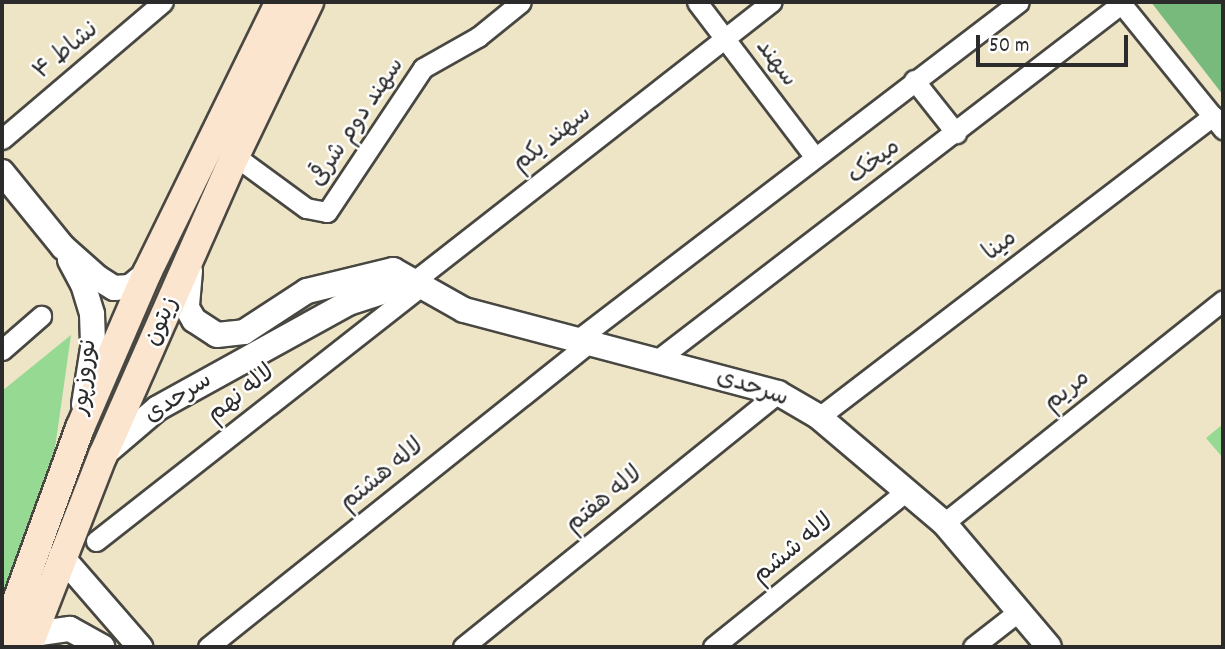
<!DOCTYPE html>
<meta charset="utf-8">
<style>
body{margin:0}
#map{position:relative;width:1225px;height:649px;overflow:hidden;background:#eee4c6;font-family:Dekko,"Playpen Sans Arabic",sans-serif}
div>[style]{position:absolute}
.green>*{inset:0;background:#95d992}
.forest>*{inset:0;background:#78b97c}
.roads{filter:drop-shadow(2px 0 #484742) drop-shadow(-2px 0 #484742) drop-shadow(0 2px #484742) drop-shadow(0 -2px #484742)}
.minor>*{height:19px;margin:-9.5px;padding:0 9.5px;transform-origin:9.5px;border-radius:9.5px;background:#fff}
.tertiary>*{height:24px;margin:-12px;padding:0 12px;transform-origin:12px;border-radius:12px;background:#fff}
.secondary>*{height:28px;margin:-14px;padding:0 14px;transform-origin:14px;border-radius:14px;background:#fbe5cf}
span{translate:-50% -50%;white-space:nowrap;text-align:center;line-height:1.15;-webkit-text-stroke:5px #fff;paint-order:stroke}
.street-label{font-size:24px;color:#2b2b2b}
.frame{position:absolute;inset:0;border:4px solid #2b2b2b;pointer-events:none}
.scale{position:absolute;left:976px;top:35px;width:152px;height:32px;box-sizing:border-box;border:4px solid #2b2b2b;border-top:0;padding-left:9px;font-size:21px;line-height:24px;white-space:nowrap;color:#2b2b2b;-webkit-text-stroke:5px #fff;paint-order:stroke}
</style>
<div id="map">
<div class="green">
<div style="clip-path:polygon(71px 335px,55px 448px,2px 597px,2px 391px)"></div>
<div style="clip-path:polygon(1223px 424px,1223px 458px,1206px 438px)"></div>
</div>
<div class="forest">
<div style="clip-path:polygon(1151px 2px,1223px 2px,1223px 95px)"></div>
</div>
<div class="roads">
<div class="minor">
<div style="left:697px;top:2px;width:193px;rotate:52.8deg"></div>
<div style="left:1120px;top:2px;width:164px;rotate:51deg"></div>
<div style="left:914px;top:80px;width:68px;rotate:51.6deg"></div>
<div style="left:2px;top:139px;width:211px;rotate:-40.4deg"></div>
<div style="left:235px;top:156px;width:88px;rotate:36.2deg"></div>
<div style="left:306px;top:208px;width:21px;rotate:11deg"></div>
<div style="left:327px;top:212px;width:173px;rotate:-56.3deg"></div>
<div style="left:423px;top:68px;width:63px;rotate:-29.4deg"></div>
<div style="left:478px;top:37px;width:55px;rotate:-39.1deg"></div>
<div style="left:413px;top:282px;width:455px;rotate:-38deg"></div>
<div style="left:577px;top:340px;width:556px;rotate:-37.41deg"></div>
<div style="left:2px;top:350px;width:52px;rotate:-41.1deg"></div>
<div style="left:657px;top:360px;width:586px;rotate:-37.51deg"></div>
<div style="left:819px;top:417px;width:496px;rotate:-37.4deg"></div>
<div style="left:944px;top:523px;width:357px;rotate:-38.6deg"></div>
<div style="left:96px;top:541px;width:410px;rotate:-38.1deg"></div>
<div style="left:208px;top:647px;width:487px;rotate:-38.6deg"></div>
<div style="left:463px;top:647px;width:405px;rotate:-38.9deg"></div>
<div style="left:713px;top:647px;width:248px;rotate:-38.9deg"></div>
<div style="left:973px;top:647px;width:58px;rotate:-38deg"></div>
</div>
<div class="tertiary">
<div style="left:2px;top:172px;width:97px;rotate:50.9deg"></div>
<div style="left:63px;top:247px;width:47px;rotate:41.5deg"></div>
<div style="left:98px;top:278px;width:19px;rotate:32deg"></div>
<div style="left:114px;top:288px;width:16px;rotate:-4deg"></div>
<div style="left:130px;top:287px;width:22px;rotate:-39deg"></div>
<div style="left:70px;top:260px;width:27px;rotate:62deg"></div>
<div style="left:83px;top:284px;width:31px;rotate:73deg"></div>
<div style="left:92px;top:314px;width:34px;rotate:88deg"></div>
<div style="left:93px;top:348px;width:57px;rotate:99.1deg"></div>
<div style="left:190px;top:271px;width:37px;rotate:95deg"></div>
<div style="left:187px;top:308px;width:14px;rotate:60deg"></div>
<div style="left:194px;top:320px;width:27px;rotate:33deg"></div>
<div style="left:217px;top:335px;width:27px;rotate:-6deg"></div>
<div style="left:244px;top:332px;width:75px;rotate:-33.1deg"></div>
<div style="left:307px;top:291px;width:89px;rotate:-13.7deg"></div>
<div style="left:393px;top:270px;width:81px;rotate:29.4deg"></div>
<div style="left:464px;top:310px;width:325px;rotate:14.8deg"></div>
<div style="left:778px;top:393px;width:48px;rotate:30.3deg"></div>
<div style="left:819px;top:417px;width:164px;rotate:40.3deg"></div>
<div style="left:944px;top:523px;width:162px;rotate:49.7deg"></div>
<div style="left:103px;top:455px;width:72px;rotate:-40.5deg"></div>
<div style="left:158px;top:408px;width:217px;rotate:-28.9deg"></div>
<div style="left:348px;top:303px;width:68px;rotate:-17.9deg"></div>
<div style="left:61px;top:556px;width:121px;rotate:49deg"></div>
<div style="left:33px;top:634px;width:37px;rotate:-8deg"></div>
<div style="left:70px;top:629px;width:37px;rotate:29deg"></div>
</div>
<div class="secondary">
<div style="left:2px;top:642px;width:228px;rotate:-70deg"></div>
<div style="left:80px;top:428px;width:169px;rotate:-66.6deg"></div>
<div style="left:147px;top:273px;width:302px;rotate:-63.9deg"></div>
<div style="left:28px;top:647px;width:206px;rotate:-68.7deg"></div>
<div style="left:103px;top:455px;width:327px;rotate:-66.2deg"></div>
<div style="left:235px;top:156px;width:171px;rotate:-64.3deg"></div>
</div>
</div>
<div class="street-label">
<span style="left:67px;top:52px;rotate:-40deg">نشاط ۴</span>
<span style="left:775px;top:64px;rotate:53deg">سهند</span>
<span style="left:358px;top:123px;rotate:-56deg">سهند دوم شرقی</span>
<span style="left:553px;top:140px;rotate:-38deg">سهند يكم</span>
<span style="left:875px;top:163px;rotate:-37deg">میخک</span>
<span style="left:1001px;top:247px;rotate:-37deg">مینا</span>
<span style="left:163px;top:322px;rotate:-66deg">زیتون</span>
<span style="left:86px;top:377px;rotate:-83deg">نوروزپور</span>
<span style="left:752px;top:389px;rotate:19deg">سرحدی</span>
<span style="left:1068px;top:392px;rotate:-39deg">مریم</span>
<span style="left:242px;top:395px;rotate:-38deg">لاله نهم</span>
<span style="left:179px;top:399px;rotate:-32deg">سرحدی</span>
<span style="left:383px;top:476px;rotate:-39deg">لاله هشتم</span>
<span style="left:605px;top:501px;rotate:-39deg">لاله هفتم</span>
<span style="left:794px;top:550px;rotate:-39deg">لاله ششم</span>
</div>
<div class="frame"></div>
<div class="scale">50 m</div>
</div>
